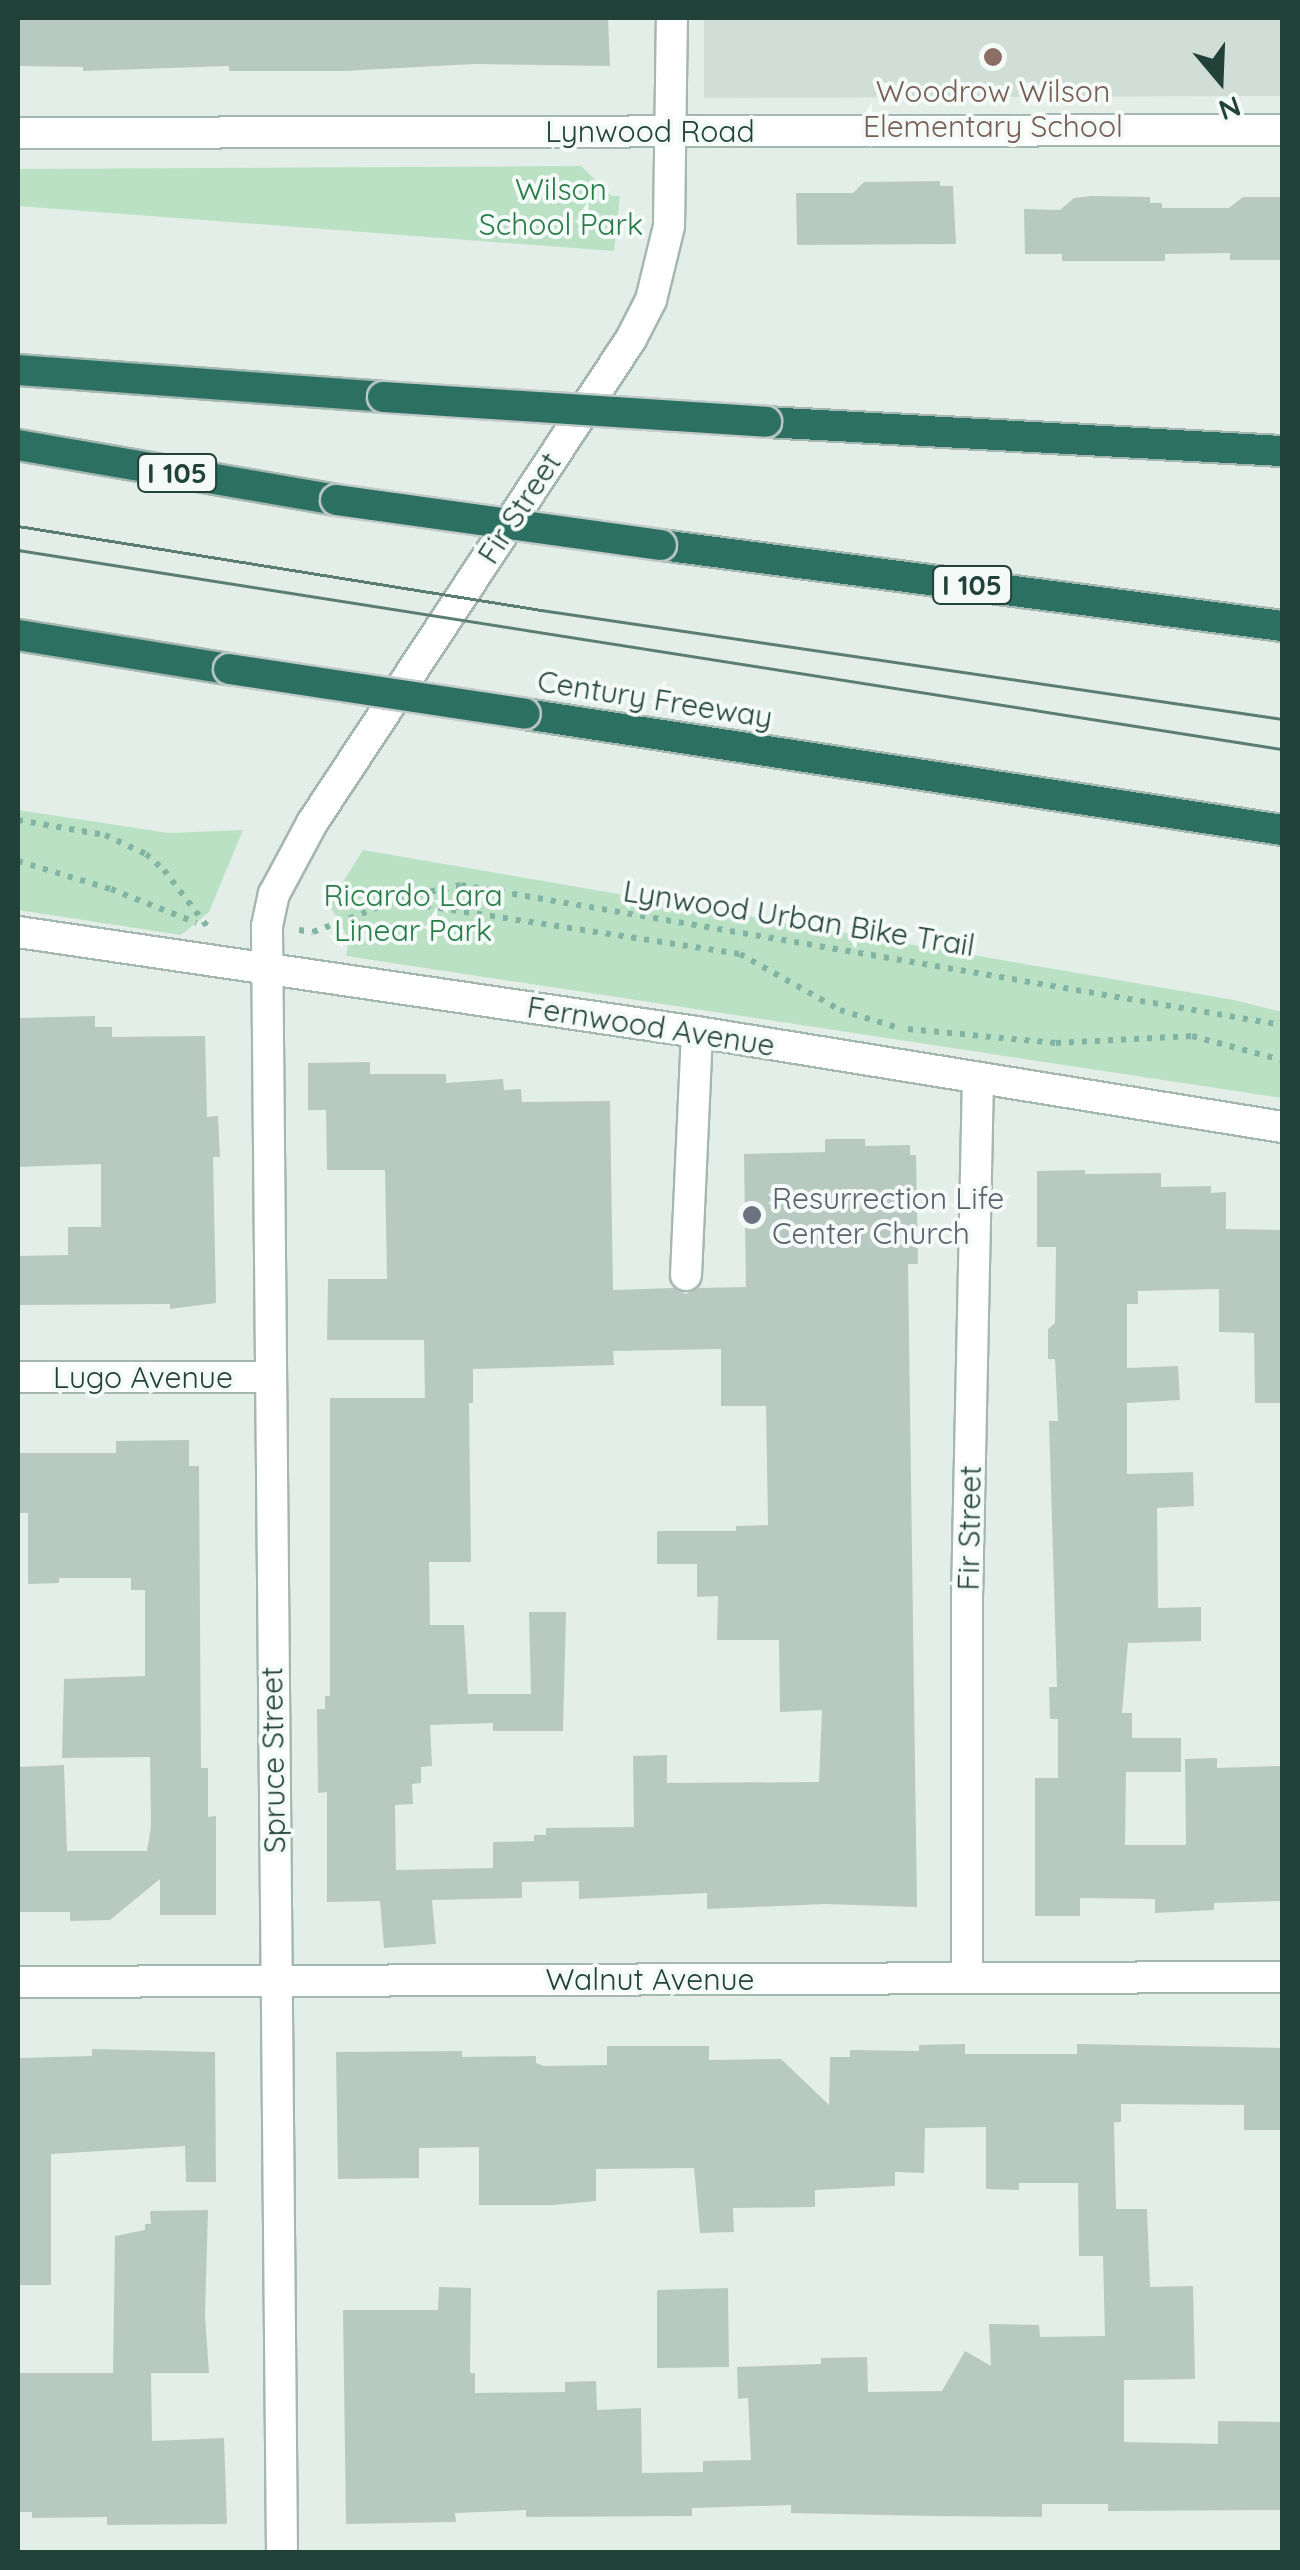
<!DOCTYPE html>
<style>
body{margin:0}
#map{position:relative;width:1300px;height:2570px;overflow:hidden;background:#e3eee9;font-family:Quicksand,sans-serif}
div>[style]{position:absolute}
.built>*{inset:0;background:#d1ded8}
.green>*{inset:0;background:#bbe1c5}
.building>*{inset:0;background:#b8c9c2}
.path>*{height:6px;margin-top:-3px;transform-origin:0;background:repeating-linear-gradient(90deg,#82b4a4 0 5px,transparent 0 13px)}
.roads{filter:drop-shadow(2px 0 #a5b7b1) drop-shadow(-2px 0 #a5b7b1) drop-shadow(0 2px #a5b7b1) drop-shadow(0 -2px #a5b7b1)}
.minor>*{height:30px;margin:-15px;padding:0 15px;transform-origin:15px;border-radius:15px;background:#fff}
.highway>*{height:30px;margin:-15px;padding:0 15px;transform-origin:15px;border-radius:15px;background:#2b7061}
.tram>*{height:2.5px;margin:-1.25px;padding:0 1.25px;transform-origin:1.25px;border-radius:1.25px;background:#5c7d74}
.bridges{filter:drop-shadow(2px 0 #c1cac8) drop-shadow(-2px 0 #c1cac8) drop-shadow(0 2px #c1cac8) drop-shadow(0 -2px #c1cac8)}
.highway-bridge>*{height:30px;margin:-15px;padding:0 15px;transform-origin:15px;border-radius:15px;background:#2b7061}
.dots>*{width:28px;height:28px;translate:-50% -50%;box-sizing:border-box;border:5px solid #f4faf7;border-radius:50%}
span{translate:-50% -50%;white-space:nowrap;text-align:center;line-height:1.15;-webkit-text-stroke:8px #f4faf7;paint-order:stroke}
.shield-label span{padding:2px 8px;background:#f4faf7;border:2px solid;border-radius:8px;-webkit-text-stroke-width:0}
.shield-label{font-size:28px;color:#214139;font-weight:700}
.education-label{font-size:30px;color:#785e54}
.street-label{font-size:30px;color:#214139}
.park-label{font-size:30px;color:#287c48}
.worship-label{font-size:30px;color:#5b616d}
.left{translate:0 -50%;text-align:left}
.frame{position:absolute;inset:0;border:20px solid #214139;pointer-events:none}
.north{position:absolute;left:1170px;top:30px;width:100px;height:100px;-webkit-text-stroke:8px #f4faf7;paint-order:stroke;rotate:161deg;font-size:28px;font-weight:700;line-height:40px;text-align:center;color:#214139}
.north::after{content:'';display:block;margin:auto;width:35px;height:45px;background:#214139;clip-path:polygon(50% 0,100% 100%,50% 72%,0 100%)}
</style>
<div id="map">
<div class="built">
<div style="clip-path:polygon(704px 18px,1282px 18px,1282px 96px,704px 98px)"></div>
</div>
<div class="green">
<div style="clip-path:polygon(581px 166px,612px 196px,620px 196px,614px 251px,18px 206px,18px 169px)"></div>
<div style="clip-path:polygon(18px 810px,169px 833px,243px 830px,209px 912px,181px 935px,18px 910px)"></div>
<div style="clip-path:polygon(363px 850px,1234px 1000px,1282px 1012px,1282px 1098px,346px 956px,349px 940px,329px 904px)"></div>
</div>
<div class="building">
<div style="clip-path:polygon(18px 18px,608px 18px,610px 66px,474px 64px,344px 71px,229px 71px,229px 66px,83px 71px,83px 67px,18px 66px)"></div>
<div style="clip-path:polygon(940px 181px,940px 186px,953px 186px,956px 244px,797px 245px,796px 193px,853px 193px,864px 182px)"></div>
<div style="clip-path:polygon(1091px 196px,1150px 197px,1150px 203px,1162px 203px,1162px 208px,1229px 208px,1243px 197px,1282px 197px,1282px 260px,1230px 260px,1230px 253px,1165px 254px,1165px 261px,1062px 261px,1062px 254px,1025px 254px,1024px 209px,1060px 210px,1074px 198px)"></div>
<div style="clip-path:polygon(95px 1016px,95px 1027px,112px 1027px,112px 1037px,205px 1036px,207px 1117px,218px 1116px,220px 1157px,213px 1157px,216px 1303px,170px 1309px,170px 1304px,18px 1305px,18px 1256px,68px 1255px,68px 1227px,101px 1227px,101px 1164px,18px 1167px,18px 1018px)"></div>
<div style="clip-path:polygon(evenodd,370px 1062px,370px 1074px,446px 1074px,446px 1083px,503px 1079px,504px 1090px,521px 1089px,522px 1102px,610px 1101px,613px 1290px,674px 1288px,686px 1294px,699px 1288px,746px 1287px,744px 1154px,825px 1152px,825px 1139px,865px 1139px,865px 1146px,910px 1145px,910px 1155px,916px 1155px,918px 1264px,908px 1264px,917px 1907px,826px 1904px,707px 1909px,707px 1893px,579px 1899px,579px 1881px,522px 1882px,522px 1898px,432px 1900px,436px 1944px,384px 1948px,380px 1901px,327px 1902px,327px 1792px,318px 1793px,317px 1709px,325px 1709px,325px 1696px,330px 1696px,330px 1398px,425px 1398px,424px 1340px,327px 1340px,328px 1279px,387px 1279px,385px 1170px,327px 1170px,326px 1110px,308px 1110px,308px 1063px,370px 1062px,721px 1349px,721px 1406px,766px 1406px,768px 1525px,736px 1526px,736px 1531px,657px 1531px,657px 1564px,697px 1564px,697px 1597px,718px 1596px,717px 1640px,779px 1640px,780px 1712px,822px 1710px,819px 1782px,667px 1783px,667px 1755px,633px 1756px,634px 1827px,546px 1828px,546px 1835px,534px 1835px,534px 1841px,493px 1842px,493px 1868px,396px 1870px,395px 1805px,413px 1804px,412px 1784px,421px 1783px,421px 1767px,432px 1766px,430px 1725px,493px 1723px,493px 1731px,563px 1731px,566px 1612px,529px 1612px,531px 1694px,468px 1694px,464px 1625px,430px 1625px,429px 1562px,471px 1562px,469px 1403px,473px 1403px,473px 1369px,614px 1365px,613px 1351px,721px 1349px)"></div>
<div style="clip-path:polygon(1085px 1170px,1085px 1174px,1161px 1173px,1161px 1187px,1211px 1186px,1211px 1193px,1226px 1192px,1226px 1229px,1282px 1230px,1282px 1403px,1255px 1403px,1254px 1333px,1219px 1332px,1219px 1289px,1138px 1291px,1138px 1304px,1127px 1304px,1127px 1368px,1178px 1366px,1180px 1400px,1127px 1403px,1127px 1474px,1193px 1472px,1194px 1506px,1157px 1508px,1158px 1608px,1201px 1607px,1201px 1641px,1128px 1643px,1122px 1713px,1132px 1713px,1132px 1738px,1181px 1738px,1181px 1772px,1126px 1772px,1125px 1845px,1186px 1845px,1185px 1759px,1217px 1758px,1217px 1768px,1282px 1766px,1282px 1901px,1214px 1903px,1214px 1910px,1155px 1913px,1155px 1899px,1080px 1898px,1080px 1916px,1035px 1916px,1035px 1778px,1058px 1778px,1058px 1719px,1050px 1719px,1049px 1687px,1057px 1687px,1049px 1421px,1058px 1421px,1055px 1359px,1048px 1359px,1048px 1329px,1055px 1323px,1056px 1247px,1037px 1247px,1037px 1171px)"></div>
<div style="clip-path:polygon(189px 1440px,189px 1466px,199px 1466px,201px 1768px,208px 1768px,208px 1817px,216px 1816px,216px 1915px,160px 1915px,160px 1879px,110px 1920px,70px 1921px,70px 1912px,18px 1912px,18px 1767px,64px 1765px,67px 1851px,147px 1851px,151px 1827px,150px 1757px,62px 1758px,64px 1679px,145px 1676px,145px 1590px,131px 1590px,131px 1578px,59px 1578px,59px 1583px,28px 1584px,28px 1513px,18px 1513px,18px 1453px,116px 1453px,116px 1441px)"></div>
<div style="clip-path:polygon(965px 2044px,965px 2054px,1077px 2054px,1077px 2044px,1282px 2048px,1282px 2130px,1244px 2130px,1244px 2105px,1121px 2104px,1121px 2122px,1114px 2122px,1116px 2209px,1147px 2209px,1150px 2287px,1193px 2286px,1195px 2379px,1124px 2380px,1124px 2442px,1218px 2444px,1218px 2421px,1282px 2422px,1282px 2510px,1108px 2511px,1108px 2504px,1042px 2504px,1042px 2517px,933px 2516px,791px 2513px,791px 2505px,692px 2508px,692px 2516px,526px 2517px,526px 2510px,455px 2513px,456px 2522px,346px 2524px,343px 2310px,438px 2310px,439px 2287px,471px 2288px,470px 2373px,475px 2373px,475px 2393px,565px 2392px,565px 2382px,596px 2381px,597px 2410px,641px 2408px,642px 2473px,703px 2472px,703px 2461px,751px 2460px,748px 2398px,738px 2399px,737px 2367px,821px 2364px,821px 2358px,867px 2357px,868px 2392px,942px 2391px,965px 2351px,991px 2366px,989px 2324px,1039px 2325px,1040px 2337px,1105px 2336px,1103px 2256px,1079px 2256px,1078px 2183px,1019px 2183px,1019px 2190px,986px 2189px,986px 2127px,925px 2128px,924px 2173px,895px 2172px,895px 2186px,815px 2190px,815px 2207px,733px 2208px,734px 2232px,700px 2233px,694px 2168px,596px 2169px,596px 2201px,553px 2205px,479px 2205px,479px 2147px,419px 2148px,419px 2178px,338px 2179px,336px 2052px,462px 2051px,462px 2057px,536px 2056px,536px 2063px,544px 2066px,607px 2065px,607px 2046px,709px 2046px,709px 2060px,781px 2059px,829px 2105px,830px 2057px,850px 2057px,850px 2050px,919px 2051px,919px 2045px)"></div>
<div style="clip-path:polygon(92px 2049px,215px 2052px,216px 2182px,186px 2182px,185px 2146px,51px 2154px,51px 2285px,18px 2285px,18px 2058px,92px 2056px)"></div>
<div style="clip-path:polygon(208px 2210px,205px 2316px,209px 2373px,151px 2373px,152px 2441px,224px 2438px,227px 2524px,107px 2525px,107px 2517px,32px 2518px,32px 2512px,18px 2512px,18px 2373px,113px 2373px,115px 2236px,145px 2230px,145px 2224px,151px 2224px,150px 2211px)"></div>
<div style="clip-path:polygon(728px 2288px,729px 2367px,657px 2368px,657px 2290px)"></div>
</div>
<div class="path">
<div style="left:18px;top:820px;width:88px;rotate:9.8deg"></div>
<div style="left:105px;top:835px;width:45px;rotate:24.9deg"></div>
<div style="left:146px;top:854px;width:24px;rotate:42deg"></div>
<div style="left:164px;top:870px;width:71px;rotate:52.5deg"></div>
<div style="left:18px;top:861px;width:97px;rotate:16.8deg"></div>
<div style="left:111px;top:889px;width:92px;rotate:21.6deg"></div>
<div style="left:400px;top:902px;width:344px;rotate:8.7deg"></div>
<div style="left:740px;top:954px;width:115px;rotate:29.2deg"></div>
<div style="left:840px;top:1010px;width:59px;rotate:16.9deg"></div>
<div style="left:299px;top:930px;width:14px;rotate:8deg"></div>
<div style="left:313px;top:932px;width:98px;rotate:-20.8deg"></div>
<div style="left:405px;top:897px;width:57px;rotate:-12.1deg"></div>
<div style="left:461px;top:885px;width:833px;rotate:9.68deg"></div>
<div style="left:908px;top:1029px;width:149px;rotate:5.4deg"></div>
<div style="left:1056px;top:1043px;width:136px;rotate:-2.9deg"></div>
<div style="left:1192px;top:1036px;width:93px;rotate:14.9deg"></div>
</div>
<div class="roads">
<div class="minor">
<div style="left:18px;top:133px;width:1264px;rotate:-0.14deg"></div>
<div style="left:18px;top:932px;width:686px;rotate:8.38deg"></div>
<div style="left:697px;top:1032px;width:593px;rotate:9.22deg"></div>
<div style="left:686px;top:1275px;width:243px;rotate:-87.4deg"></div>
<div style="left:18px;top:1377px;width:250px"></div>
<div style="left:967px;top:1978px;width:380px;rotate:-90deg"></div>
<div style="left:967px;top:1598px;width:520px;rotate:-88.79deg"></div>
<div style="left:18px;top:1982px;width:1264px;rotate:-0.23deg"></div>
<div style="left:282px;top:2552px;width:1626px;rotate:-90.53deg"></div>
<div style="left:267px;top:926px;width:33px;rotate:-78deg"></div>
<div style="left:274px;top:894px;width:81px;rotate:-61.8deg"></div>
<div style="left:312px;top:823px;width:580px;rotate:-56.61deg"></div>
<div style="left:631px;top:339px;width:44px;rotate:-62.9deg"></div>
<div style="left:651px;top:300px;width:76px;rotate:-76.3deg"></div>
<div style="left:669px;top:226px;width:208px;rotate:-89.2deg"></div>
</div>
<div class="highway">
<div style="left:18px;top:370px;width:366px;rotate:4.2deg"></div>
<div style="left:766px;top:422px;width:517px;rotate:3.22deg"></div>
<div style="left:18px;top:445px;width:323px;rotate:9.8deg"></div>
<div style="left:661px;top:545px;width:626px;rotate:7.43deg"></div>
<div style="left:18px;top:635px;width:214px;rotate:9.2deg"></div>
<div style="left:525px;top:714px;width:766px;rotate:8.71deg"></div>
</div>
</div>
<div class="tram">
<div style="left:18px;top:526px;width:530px;rotate:9.12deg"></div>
<div style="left:541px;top:610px;width:749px;rotate:8.37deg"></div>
<div style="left:18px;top:550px;width:1280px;rotate:8.95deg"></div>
</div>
<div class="bridges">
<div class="highway-bridge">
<div style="left:383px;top:397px;width:384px;rotate:3.7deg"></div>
<div style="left:336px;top:500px;width:328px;rotate:7.9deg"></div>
<div style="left:229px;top:669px;width:299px;rotate:8.6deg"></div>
</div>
</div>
<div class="dots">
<div style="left:993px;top:57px;background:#8d6e63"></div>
<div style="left:752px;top:1215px;background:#6b7280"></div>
</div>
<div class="shield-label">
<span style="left:177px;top:473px">I 105</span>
<span style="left:972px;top:585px">I 105</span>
</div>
<div class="education-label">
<span style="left:993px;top:108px">Woodrow Wilson<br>Elementary School</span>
</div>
<div class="street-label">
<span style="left:650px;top:131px">Lynwood Road</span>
<span style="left:519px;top:508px;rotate:-57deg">Fir Street</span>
<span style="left:655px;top:699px;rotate:9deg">Century Freeway</span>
<span style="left:799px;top:918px;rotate:9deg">Lynwood Urban Bike Trail</span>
<span style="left:651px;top:1026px;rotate:9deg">Fernwood Avenue</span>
<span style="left:143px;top:1377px">Lugo Avenue</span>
<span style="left:969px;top:1528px;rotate:-89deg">Fir Street</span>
<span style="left:273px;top:1760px;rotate:-91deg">Spruce Street</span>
<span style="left:650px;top:1979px">Walnut Avenue</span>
</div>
<div class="park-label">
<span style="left:561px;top:206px">Wilson<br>School Park</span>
<span style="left:413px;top:912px">Ricardo Lara<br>Linear Park</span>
</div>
<div class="worship-label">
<span class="left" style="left:772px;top:1215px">Resurrection Life<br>Center Church</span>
</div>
<div class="frame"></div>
<div class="north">N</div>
</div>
